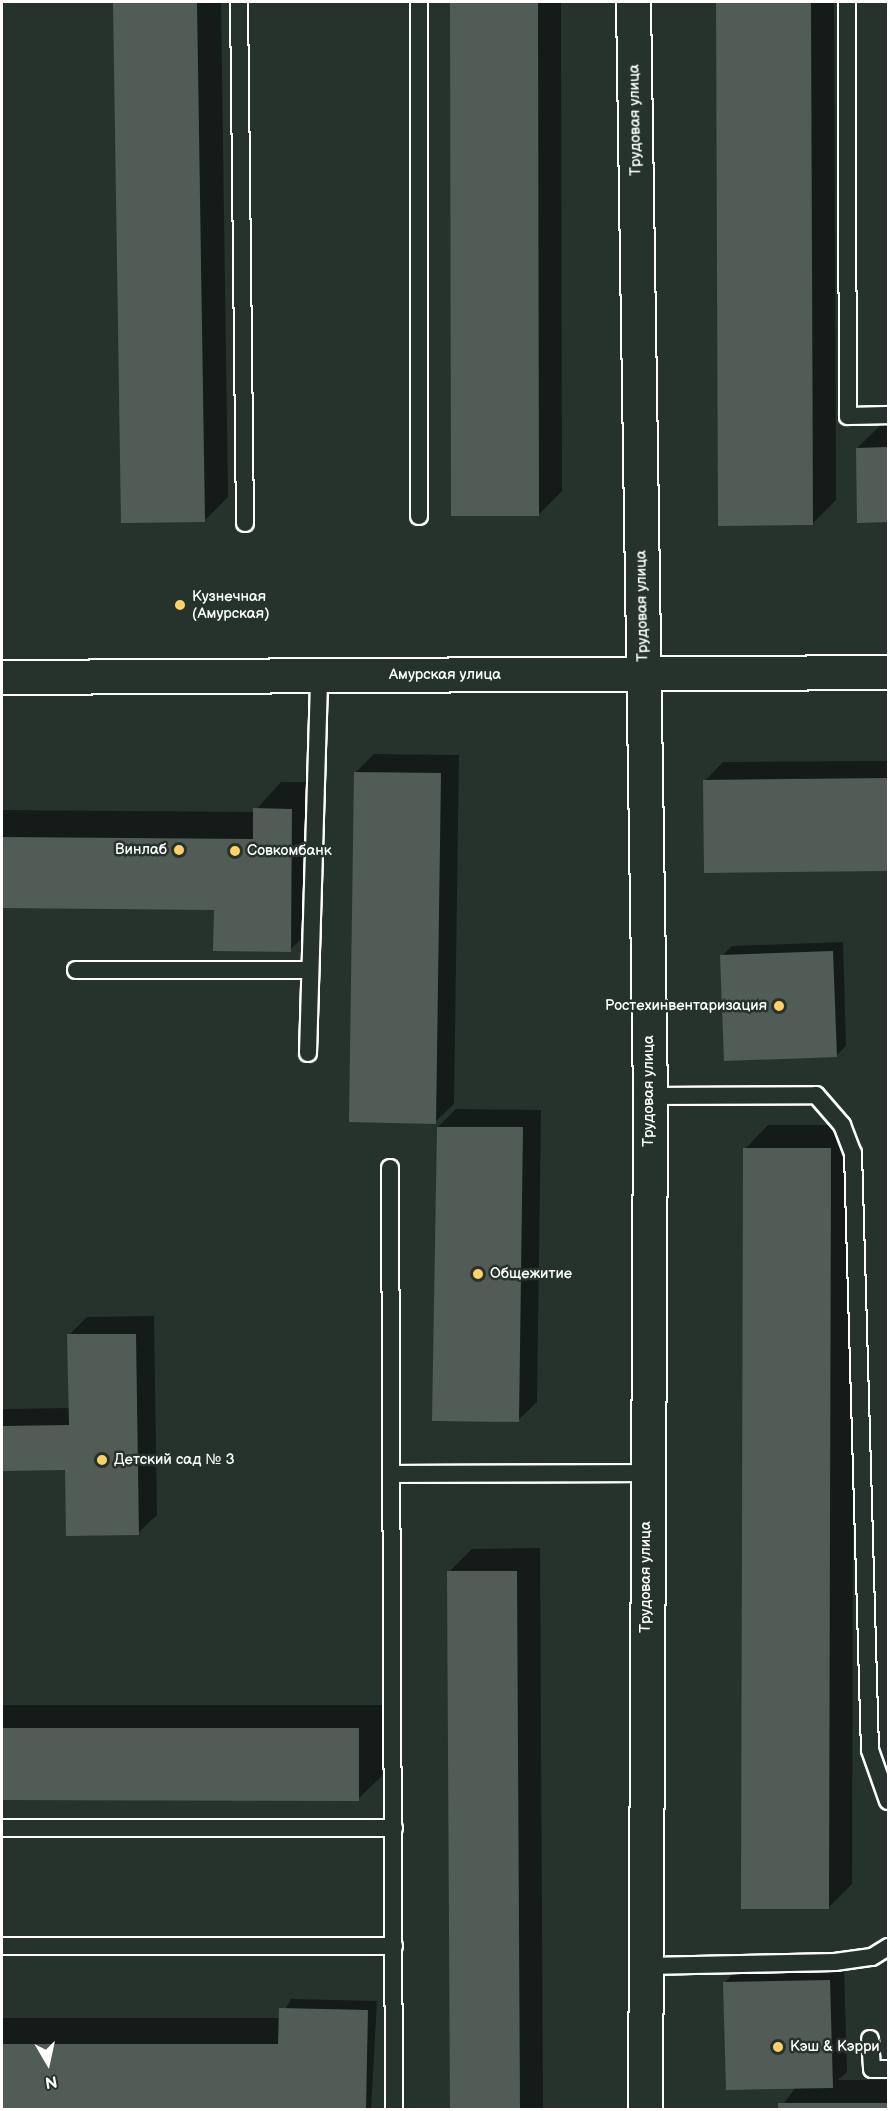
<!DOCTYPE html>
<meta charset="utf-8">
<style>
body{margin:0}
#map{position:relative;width:890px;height:2111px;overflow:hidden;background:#26332d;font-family:"Balsamiq Sans",sans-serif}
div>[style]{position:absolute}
.shadow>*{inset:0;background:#0007}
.building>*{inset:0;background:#515c57}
.roads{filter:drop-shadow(2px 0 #fff) drop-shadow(-2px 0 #fff) drop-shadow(0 2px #fff) drop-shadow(0 -2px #fff)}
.service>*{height:16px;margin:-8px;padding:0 8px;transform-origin:8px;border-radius:8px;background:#26332d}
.tertiary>*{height:33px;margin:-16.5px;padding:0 16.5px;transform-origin:16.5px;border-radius:16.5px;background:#26332d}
.dots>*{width:16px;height:16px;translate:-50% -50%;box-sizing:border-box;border:3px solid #26332d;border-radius:50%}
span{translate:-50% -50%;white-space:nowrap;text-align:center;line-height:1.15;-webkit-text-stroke:5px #26332d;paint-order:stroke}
.street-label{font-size:15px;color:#fff}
.poi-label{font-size:15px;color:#fff}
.left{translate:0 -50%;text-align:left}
.right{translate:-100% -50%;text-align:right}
.frame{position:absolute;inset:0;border:3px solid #fff;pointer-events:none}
.north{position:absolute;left:18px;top:2033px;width:60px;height:60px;-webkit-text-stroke:4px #26332d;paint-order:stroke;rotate:171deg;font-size:16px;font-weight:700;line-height:24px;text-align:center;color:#fff}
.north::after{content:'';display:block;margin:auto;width:21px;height:27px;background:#fff;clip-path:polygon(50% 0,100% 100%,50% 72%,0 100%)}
</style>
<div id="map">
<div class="shadow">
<div style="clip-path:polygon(115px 2px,221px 2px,228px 497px,205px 520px,123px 522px)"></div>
<div style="clip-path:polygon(452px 2px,561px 2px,562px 491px,539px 514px,453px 515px)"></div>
<div style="clip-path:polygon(717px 2px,834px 2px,836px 500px,813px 523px,720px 524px)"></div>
<div style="clip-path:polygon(881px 425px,888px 425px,888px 521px,859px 521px,857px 448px)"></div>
<div style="clip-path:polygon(374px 754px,459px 755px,454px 1104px,435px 1122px,356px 772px)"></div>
<div style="clip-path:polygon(888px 761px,888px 870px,705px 872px,705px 781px,723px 762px)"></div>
<div style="clip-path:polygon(281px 782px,319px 782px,317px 923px,290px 950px,215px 909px,2px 907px,2px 810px,254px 812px)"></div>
<div style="clip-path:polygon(843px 942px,846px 1046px,836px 1056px,722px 956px,732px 946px)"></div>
<div style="clip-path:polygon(456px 1109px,541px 1110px,537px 1402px,518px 1420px,438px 1127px)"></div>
<div style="clip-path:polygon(768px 1125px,854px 1125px,852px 1884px,828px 1908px,745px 1149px)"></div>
<div style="clip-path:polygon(154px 1316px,157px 1515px,138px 1533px,67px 1468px,2px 1469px,2px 1409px,70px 1408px,69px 1335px,87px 1317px)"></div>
<div style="clip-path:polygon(540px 1548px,543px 2110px,452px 2110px,449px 1572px,472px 1549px)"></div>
<div style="clip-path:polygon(2px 1705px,382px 1705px,382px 1776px,358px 1799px,2px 1799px)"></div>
<div style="clip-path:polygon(844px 1966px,847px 2072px,838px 2080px,888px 2080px,888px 2110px,779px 2110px,796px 2087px,725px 1982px,739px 1968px)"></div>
<div style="clip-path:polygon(291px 1999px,377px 2001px,371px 2110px,2px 2109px,2px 2018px,281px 2018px)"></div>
</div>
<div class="building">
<div style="clip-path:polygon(113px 2px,197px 2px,205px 522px,121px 523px)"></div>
<div style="clip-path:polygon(450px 2px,538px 2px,539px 516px,451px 516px)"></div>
<div style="clip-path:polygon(716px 2px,811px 2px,813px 525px,718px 526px)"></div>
<div style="clip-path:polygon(888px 447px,888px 522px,857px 523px,856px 448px)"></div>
<div style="clip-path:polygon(354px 772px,441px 773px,436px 1124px,349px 1122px)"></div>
<div style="clip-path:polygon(888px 778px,888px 871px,704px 873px,703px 780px)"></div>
<div style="clip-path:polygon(253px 808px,292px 809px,291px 952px,213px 951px,214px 910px,2px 908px,2px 837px,253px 839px)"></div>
<div style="clip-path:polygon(833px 951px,837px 1057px,724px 1061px,720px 955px)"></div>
<div style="clip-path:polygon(437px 1127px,523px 1127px,519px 1422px,432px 1421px)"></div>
<div style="clip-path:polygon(743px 1148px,831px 1148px,829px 1909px,741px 1909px)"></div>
<div style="clip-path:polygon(67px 1334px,136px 1334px,139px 1535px,66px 1536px,65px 1470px,2px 1471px,2px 1426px,69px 1425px)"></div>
<div style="clip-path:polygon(447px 1571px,517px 1571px,520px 2110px,450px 2110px)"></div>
<div style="clip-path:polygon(2px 1728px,359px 1728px,359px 1801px,2px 1800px)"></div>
<div style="clip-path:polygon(830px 1980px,833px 2088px,726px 2090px,723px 1982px)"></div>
<div style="clip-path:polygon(279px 2008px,368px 2010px,366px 2110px,2px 2110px,2px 2044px,278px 2044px)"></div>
<div style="clip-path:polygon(778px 2103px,888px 2103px,888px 2110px,778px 2110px)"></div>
</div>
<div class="roads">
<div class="service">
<div style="left:239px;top:2px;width:521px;rotate:89.34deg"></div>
<div style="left:847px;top:2px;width:414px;rotate:89.9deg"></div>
<div style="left:848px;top:416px;width:40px;rotate:-1.4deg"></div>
<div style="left:419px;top:516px;width:514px;rotate:-90deg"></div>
<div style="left:76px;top:970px;width:231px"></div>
<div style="left:308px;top:1053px;width:378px;rotate:-88.3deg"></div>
<div style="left:650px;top:1096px;width:166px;rotate:-0.3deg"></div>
<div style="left:816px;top:1095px;width:40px;rotate:49deg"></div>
<div style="left:842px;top:1125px;width:30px;rotate:69deg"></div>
<div style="left:853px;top:1153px;width:597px;rotate:88.37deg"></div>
<div style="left:870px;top:1750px;width:54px;rotate:70.6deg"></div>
<div style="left:390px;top:1168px;width:942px;rotate:89.76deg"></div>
<div style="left:392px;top:1474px;width:253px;rotate:-0.2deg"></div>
<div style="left:2px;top:1828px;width:392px"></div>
<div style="left:2px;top:1946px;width:392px"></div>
<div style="left:647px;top:1966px;width:188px;rotate:-1.2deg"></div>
<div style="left:835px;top:1962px;width:37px;rotate:-8deg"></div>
<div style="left:872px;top:1957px;width:19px;rotate:-32deg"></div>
<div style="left:870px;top:2039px;width:30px;rotate:86deg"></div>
<div style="left:872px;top:2069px;width:16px"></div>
</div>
<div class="tertiary">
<div style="left:633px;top:2px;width:1094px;rotate:89.11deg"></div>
<div style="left:650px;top:1096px;width:1014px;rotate:90.28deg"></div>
<div style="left:2px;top:677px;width:886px;rotate:-0.32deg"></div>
</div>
</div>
<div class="dots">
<div style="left:180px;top:605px;background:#ffd166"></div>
<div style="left:179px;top:850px;background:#ffd166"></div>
<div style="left:235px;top:851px;background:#ffd166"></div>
<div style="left:779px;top:1006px;background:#ffd166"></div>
<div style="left:478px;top:1274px;background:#ffd166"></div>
<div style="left:102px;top:1460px;background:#ffd166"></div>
<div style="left:778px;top:2047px;background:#ffd166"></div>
</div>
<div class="street-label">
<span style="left:635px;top:120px;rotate:-91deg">Трудовая улица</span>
<span style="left:642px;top:606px;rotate:-91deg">Трудовая улица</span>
<span style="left:445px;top:675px">Амурская улица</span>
<span style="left:649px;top:1091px;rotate:-90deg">Трудовая улица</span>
<span style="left:646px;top:1577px;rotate:-90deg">Трудовая улица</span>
</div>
<div class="poi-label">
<span class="left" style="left:192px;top:605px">Кузнечная<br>(Амурская)</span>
<span class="right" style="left:167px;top:850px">Винлаб</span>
<span class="left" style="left:247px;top:851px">Совкомбанк</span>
<span class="right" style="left:767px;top:1006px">Ростехинвентаризация</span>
<span class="left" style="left:490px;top:1274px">Общежитие</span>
<span class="left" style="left:114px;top:1460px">Детский сад № 3</span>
<span class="left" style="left:790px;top:2047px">Кэш &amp; Кэрри</span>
</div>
<div class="frame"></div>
<div class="north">N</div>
</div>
